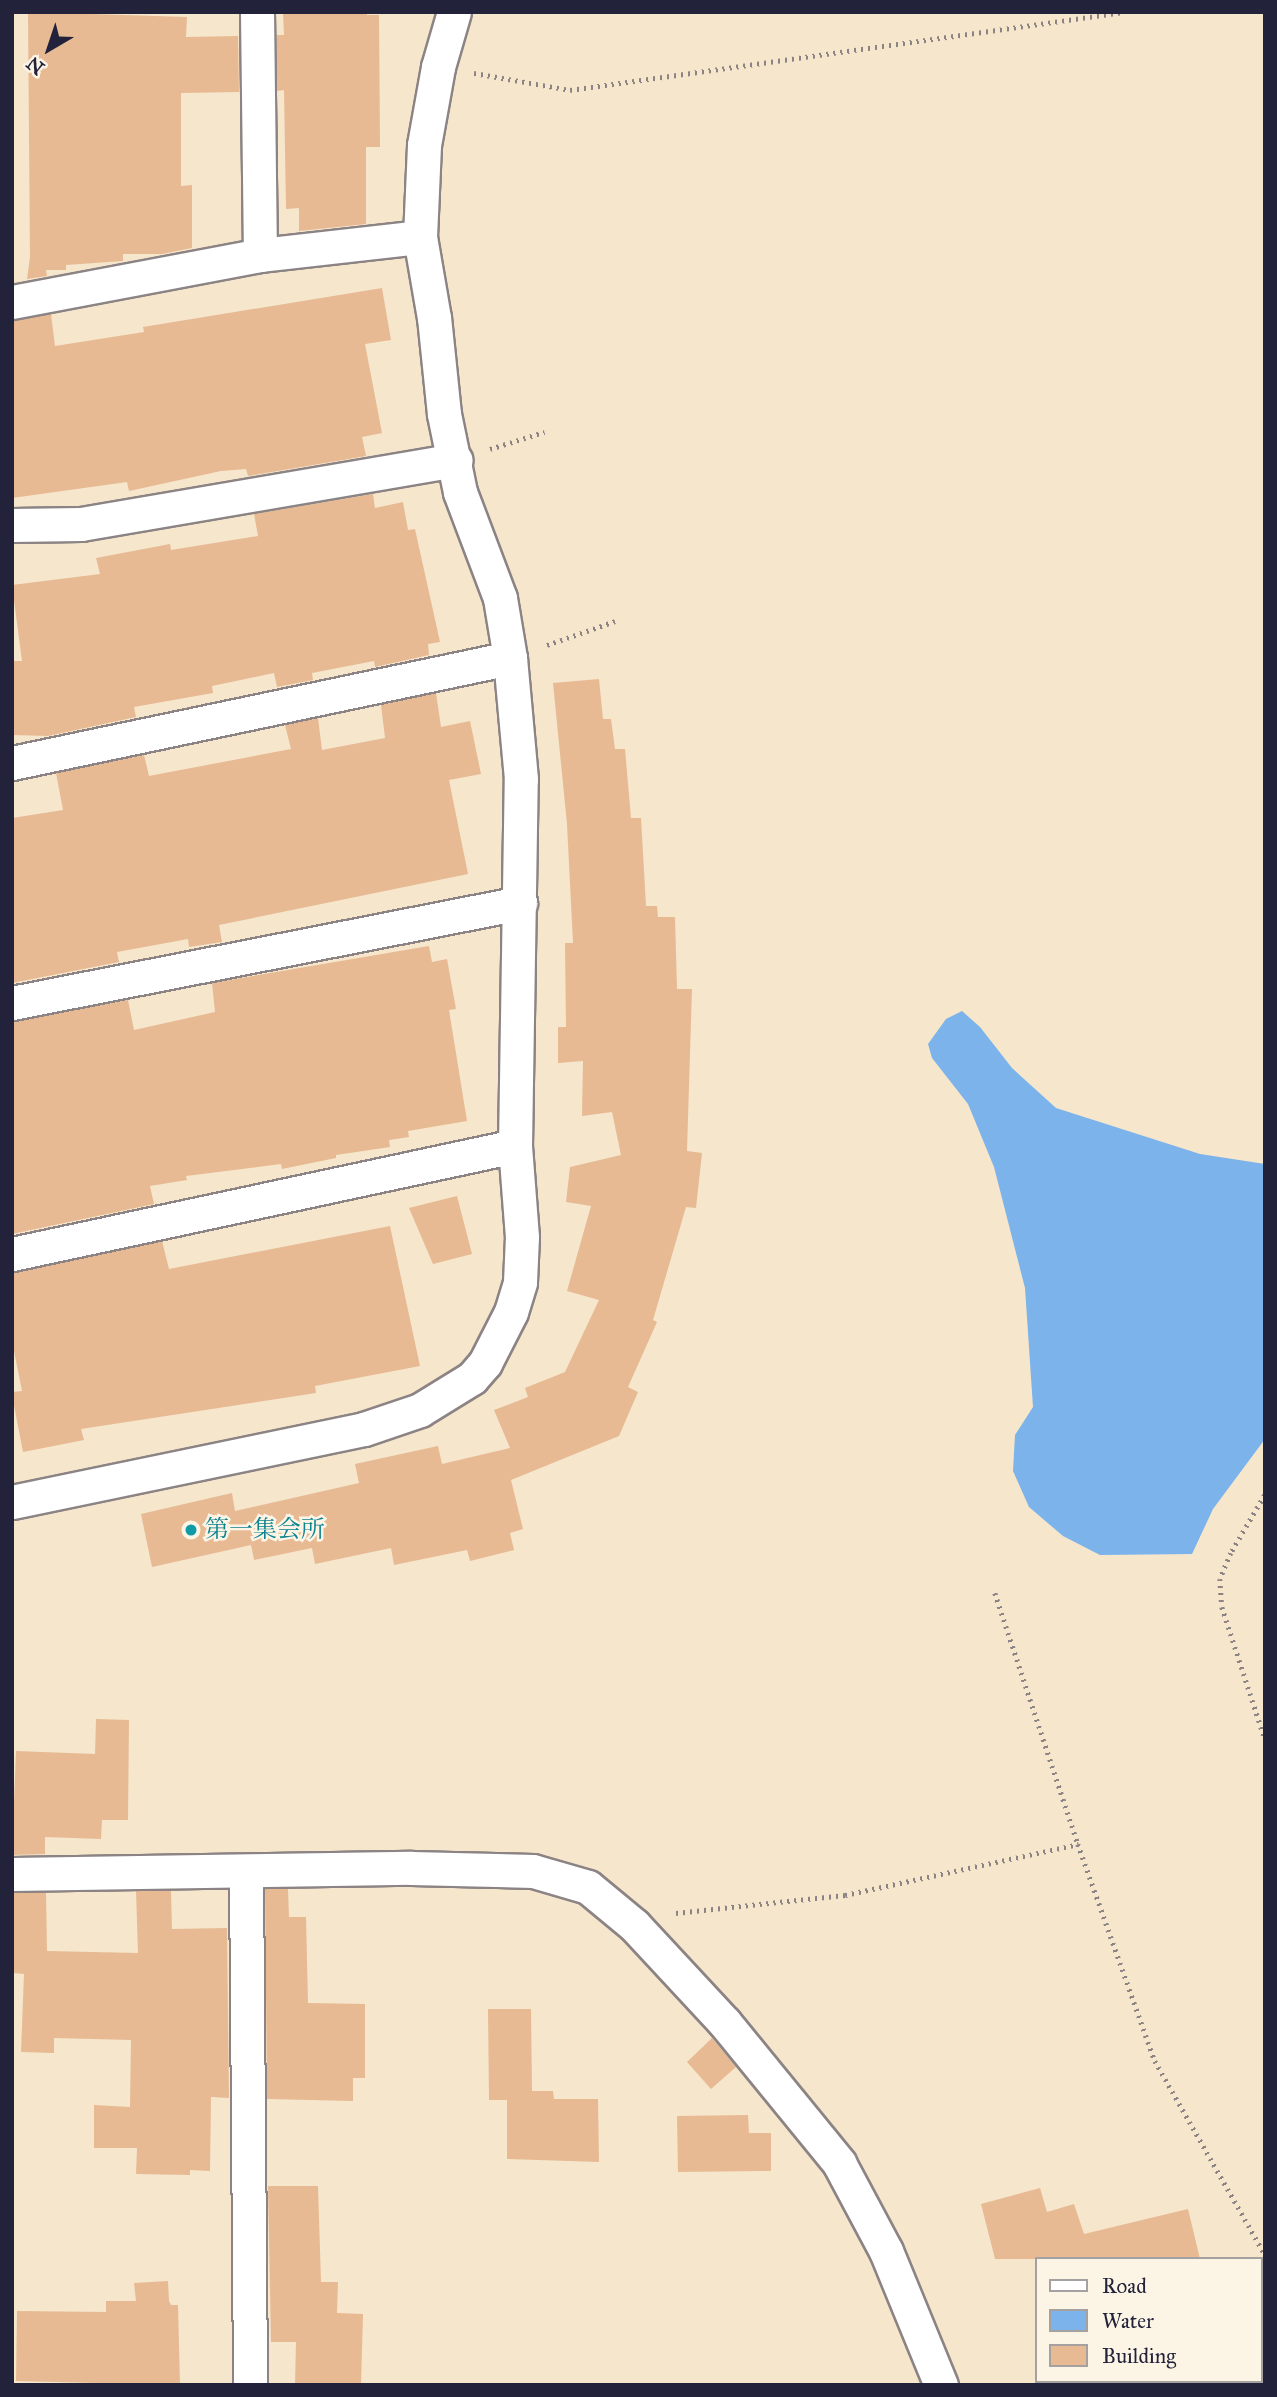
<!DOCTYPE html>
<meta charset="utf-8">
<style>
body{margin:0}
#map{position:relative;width:1277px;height:2397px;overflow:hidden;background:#f5e6cc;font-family:"IM FELL Great Primer","Noto Serif JP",serif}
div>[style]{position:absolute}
.water>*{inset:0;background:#7bb3ea}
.building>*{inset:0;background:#e7ba94}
.path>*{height:4.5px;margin-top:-2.25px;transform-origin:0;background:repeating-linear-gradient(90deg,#8c8484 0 2px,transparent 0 7px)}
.roads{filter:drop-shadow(2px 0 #8c8484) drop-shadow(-2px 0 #8c8484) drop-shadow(0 2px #8c8484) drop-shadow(0 -2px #8c8484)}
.minor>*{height:33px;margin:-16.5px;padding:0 16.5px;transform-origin:16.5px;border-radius:16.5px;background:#fff}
.dots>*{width:19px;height:19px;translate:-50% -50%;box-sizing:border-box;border:4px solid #fcf5e5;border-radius:50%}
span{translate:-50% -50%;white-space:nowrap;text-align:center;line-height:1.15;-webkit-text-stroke:5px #fcf5e5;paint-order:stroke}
.culture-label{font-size:24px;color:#0d838f}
.left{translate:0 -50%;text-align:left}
.frame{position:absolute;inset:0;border:14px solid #22223b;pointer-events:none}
.legend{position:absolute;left:1035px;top:2257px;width:228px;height:126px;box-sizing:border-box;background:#fcf5e5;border:2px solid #a5a1a1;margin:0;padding:9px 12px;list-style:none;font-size:21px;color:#22223b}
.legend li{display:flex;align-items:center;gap:14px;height:35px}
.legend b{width:35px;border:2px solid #a5a1a1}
.north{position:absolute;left:14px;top:14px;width:70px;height:70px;-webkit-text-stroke:5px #fcf5e5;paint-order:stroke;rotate:219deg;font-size:19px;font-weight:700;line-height:28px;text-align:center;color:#22223b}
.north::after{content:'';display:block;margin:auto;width:24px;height:32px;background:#22223b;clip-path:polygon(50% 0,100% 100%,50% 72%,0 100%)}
</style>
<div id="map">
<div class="water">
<div style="clip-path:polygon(962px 1011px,980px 1027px,1012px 1068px,1056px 1108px,1200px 1154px,1265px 1164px,1265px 1439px,1213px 1509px,1192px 1554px,1100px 1555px,1063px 1536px,1029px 1507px,1013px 1471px,1015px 1435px,1033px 1407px,1025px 1288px,994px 1167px,968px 1104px,932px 1058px,928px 1044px,946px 1019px)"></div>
</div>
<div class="building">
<div style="clip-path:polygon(28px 12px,187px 17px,186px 37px,238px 36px,239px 92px,181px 93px,181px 186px,192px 185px,192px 248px,162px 254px,123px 254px,123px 261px,66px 265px,66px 270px,46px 270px,47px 276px,27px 279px,30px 257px)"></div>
<div style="clip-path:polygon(283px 12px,367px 12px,367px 15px,379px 15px,380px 147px,366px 147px,366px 224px,299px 231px,299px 208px,286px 209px,284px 90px,277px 91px,277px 35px,284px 35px)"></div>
<div style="clip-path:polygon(382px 288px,391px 340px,365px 344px,382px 433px,362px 437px,366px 456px,248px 476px,246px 469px,221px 471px,129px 491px,127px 482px,12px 498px,12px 321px,51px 314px,55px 346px,144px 332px,143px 327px)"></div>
<div style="clip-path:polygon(373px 494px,375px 508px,403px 502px,408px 530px,415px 529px,440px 642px,428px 644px,429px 655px,375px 667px,374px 661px,312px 673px,313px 680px,277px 687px,274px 673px,212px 686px,213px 693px,134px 707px,136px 717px,48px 736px,12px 735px,12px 661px,22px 661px,12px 585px,100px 574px,96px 558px,170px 544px,171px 550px,258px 536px,254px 514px)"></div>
<div style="clip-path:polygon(599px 679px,603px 719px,611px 719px,615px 749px,625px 749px,631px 818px,641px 818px,646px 906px,657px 906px,658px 917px,675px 917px,677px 989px,692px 989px,687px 1151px,702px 1153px,696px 1208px,686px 1207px,653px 1320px,657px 1322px,628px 1387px,638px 1392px,619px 1436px,511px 1480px,523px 1529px,510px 1533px,514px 1550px,470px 1561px,467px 1550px,394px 1565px,391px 1548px,315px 1564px,312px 1548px,254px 1560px,251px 1545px,152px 1567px,141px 1514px,232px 1493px,235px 1511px,359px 1483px,355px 1464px,438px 1446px,442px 1464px,510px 1448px,494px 1410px,528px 1397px,525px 1388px,565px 1372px,599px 1300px,567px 1291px,591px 1206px,566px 1202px,570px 1167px,621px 1155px,612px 1112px,582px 1116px,583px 1061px,558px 1063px,558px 1027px,566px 1027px,565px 943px,573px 943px,567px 824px,553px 683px)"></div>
<div style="clip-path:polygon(436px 693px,441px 727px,470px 721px,481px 774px,449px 780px,468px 874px,219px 925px,222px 942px,189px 947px,188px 939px,117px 952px,119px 962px,12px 983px,12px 818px,63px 810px,56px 773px,144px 755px,149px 776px,291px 749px,285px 725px,318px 718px,322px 750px,385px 738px,381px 705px)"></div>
<div style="clip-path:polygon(429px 946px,432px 962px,447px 959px,456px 1009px,449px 1010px,467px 1121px,408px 1131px,409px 1137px,389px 1140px,390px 1147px,336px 1155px,336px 1158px,282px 1169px,281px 1164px,186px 1176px,187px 1180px,150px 1186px,154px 1204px,12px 1234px,12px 1022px,128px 1000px,134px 1030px,215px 1012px,212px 983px)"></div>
<div style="clip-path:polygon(457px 1196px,472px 1254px,433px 1264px,409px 1208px)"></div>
<div style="clip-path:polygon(390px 1226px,420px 1366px,315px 1386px,316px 1393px,81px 1429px,84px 1440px,23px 1452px,12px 1395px,12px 1392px,22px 1391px,12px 1341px,12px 1273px,162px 1241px,169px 1269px)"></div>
<div style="clip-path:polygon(96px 1719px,129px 1720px,128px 1820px,102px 1820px,101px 1839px,45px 1837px,45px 1854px,12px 1855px,16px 1751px,95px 1754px)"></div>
<div style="clip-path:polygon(265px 1889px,288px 1889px,289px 1917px,306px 1917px,308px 2003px,365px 2004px,365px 2078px,353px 2078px,353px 2101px,267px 2099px)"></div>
<div style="clip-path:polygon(136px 1891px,171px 1891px,172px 1929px,227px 1928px,229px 2098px,211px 2097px,210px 2171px,190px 2170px,190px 2175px,136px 2174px,137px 2148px,94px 2148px,94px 2105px,130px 2107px,131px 2040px,54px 2038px,54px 2053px,21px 2052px,24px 1974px,13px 1973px,13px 1893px,46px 1893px,47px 1951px,138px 1953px)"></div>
<div style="clip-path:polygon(488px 2009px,531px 2009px,532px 2091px,553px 2091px,554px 2099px,598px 2099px,599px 2162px,507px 2159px,507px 2100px,489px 2100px)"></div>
<div style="clip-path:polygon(712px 2038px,736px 2067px,711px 2089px,687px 2062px)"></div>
<div style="clip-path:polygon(748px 2115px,749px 2133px,771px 2133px,771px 2171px,678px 2172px,677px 2116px)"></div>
<div style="clip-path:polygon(268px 2186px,318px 2186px,321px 2282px,338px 2282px,337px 2313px,363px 2314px,361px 2385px,295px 2385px,296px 2342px,271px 2342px)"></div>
<div style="clip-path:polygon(1040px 2188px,1047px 2212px,1074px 2204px,1084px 2234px,1188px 2209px,1200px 2259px,995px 2259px,981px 2204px)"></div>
<div style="clip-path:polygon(168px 2281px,169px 2301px,171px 2305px,178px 2305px,180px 2385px,16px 2381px,17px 2311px,106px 2312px,106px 2301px,136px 2301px,134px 2283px)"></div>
</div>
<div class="path">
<div style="left:474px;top:73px;width:97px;rotate:10deg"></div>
<div style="left:570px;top:90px;width:559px;rotate:-8.01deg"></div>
<div style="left:490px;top:449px;width:57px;rotate:-17.5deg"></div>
<div style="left:547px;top:645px;width:72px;rotate:-19.4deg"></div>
<div style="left:1265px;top:1495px;width:67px;rotate:120.4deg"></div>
<div style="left:1231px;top:1553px;width:28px;rotate:113deg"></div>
<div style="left:1220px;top:1579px;width:28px;rotate:86deg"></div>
<div style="left:1222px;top:1607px;width:139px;rotate:72deg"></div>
<div style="left:995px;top:1593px;width:264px;rotate:71.7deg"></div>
<div style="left:1078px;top:1844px;width:230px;rotate:70.5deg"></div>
<div style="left:1155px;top:2061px;width:223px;rotate:60.4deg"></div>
<div style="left:676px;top:1913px;width:170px;rotate:-6.1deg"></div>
<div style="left:845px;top:1895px;width:239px;rotate:-12.3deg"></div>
</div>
<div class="roads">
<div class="minor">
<div style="left:257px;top:12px;width:243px;rotate:89.3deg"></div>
<div style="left:12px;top:302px;width:252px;rotate:-10.7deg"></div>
<div style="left:260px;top:255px;width:161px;rotate:-6.4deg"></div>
<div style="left:12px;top:525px;width:69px;rotate:-0.8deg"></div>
<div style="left:81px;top:524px;width:380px;rotate:-9.7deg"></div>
<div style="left:12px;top:763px;width:509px;rotate:-11.91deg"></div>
<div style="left:12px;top:1003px;width:518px;rotate:-11.14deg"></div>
<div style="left:12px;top:1254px;width:514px;rotate:-12.12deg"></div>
<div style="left:12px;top:1502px;width:359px;rotate:-11.7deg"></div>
<div style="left:364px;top:1429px;width:59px;rotate:-18.7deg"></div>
<div style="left:420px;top:1410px;width:61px;rotate:-31.6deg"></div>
<div style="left:472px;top:1378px;width:20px;rotate:-49deg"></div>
<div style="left:485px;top:1363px;width:57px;rotate:-63deg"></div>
<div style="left:511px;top:1312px;width:31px;rotate:-73deg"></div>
<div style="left:520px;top:1282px;width:45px;rotate:-87.5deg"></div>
<div style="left:522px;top:1237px;width:91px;rotate:-94.4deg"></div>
<div style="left:515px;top:1146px;width:367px;rotate:-89.1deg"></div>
<div style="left:521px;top:779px;width:121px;rotate:-95.2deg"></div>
<div style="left:510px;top:658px;width:61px;rotate:-99.5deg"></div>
<div style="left:500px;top:598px;width:113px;rotate:-110.7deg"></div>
<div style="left:460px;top:492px;width:80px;rotate:-101.6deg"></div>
<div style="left:444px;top:414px;width:97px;rotate:-95.9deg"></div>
<div style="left:434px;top:318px;width:82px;rotate:-99.8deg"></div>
<div style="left:420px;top:237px;width:92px;rotate:-87.5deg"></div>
<div style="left:424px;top:145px;width:79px;rotate:-79.8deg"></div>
<div style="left:438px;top:67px;width:57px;rotate:-73.8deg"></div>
<div style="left:246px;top:1872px;width:513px;rotate:89.55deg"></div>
<div style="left:12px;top:1874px;width:399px;rotate:-0.9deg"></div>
<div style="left:411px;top:1868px;width:122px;rotate:1.4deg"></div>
<div style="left:533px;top:1871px;width:57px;rotate:16.2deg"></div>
<div style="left:588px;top:1887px;width:60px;rotate:39.6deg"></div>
<div style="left:634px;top:1925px;width:134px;rotate:47.1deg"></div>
<div style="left:725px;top:2023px;width:181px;rotate:50.8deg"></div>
<div style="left:839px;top:2163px;width:100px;rotate:61.9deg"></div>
<div style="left:886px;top:2251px;width:145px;rotate:67.7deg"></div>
</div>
</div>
<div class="dots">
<div style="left:191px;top:1530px;background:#0f9aa8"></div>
</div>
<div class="culture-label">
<span class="left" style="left:205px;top:1530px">第一集会所</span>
</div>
<div class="frame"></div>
<ul class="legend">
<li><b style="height:9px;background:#fff"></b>Road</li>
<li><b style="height:19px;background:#7bb3ea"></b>Water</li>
<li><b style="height:19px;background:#e7ba94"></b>Building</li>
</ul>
<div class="north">N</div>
</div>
